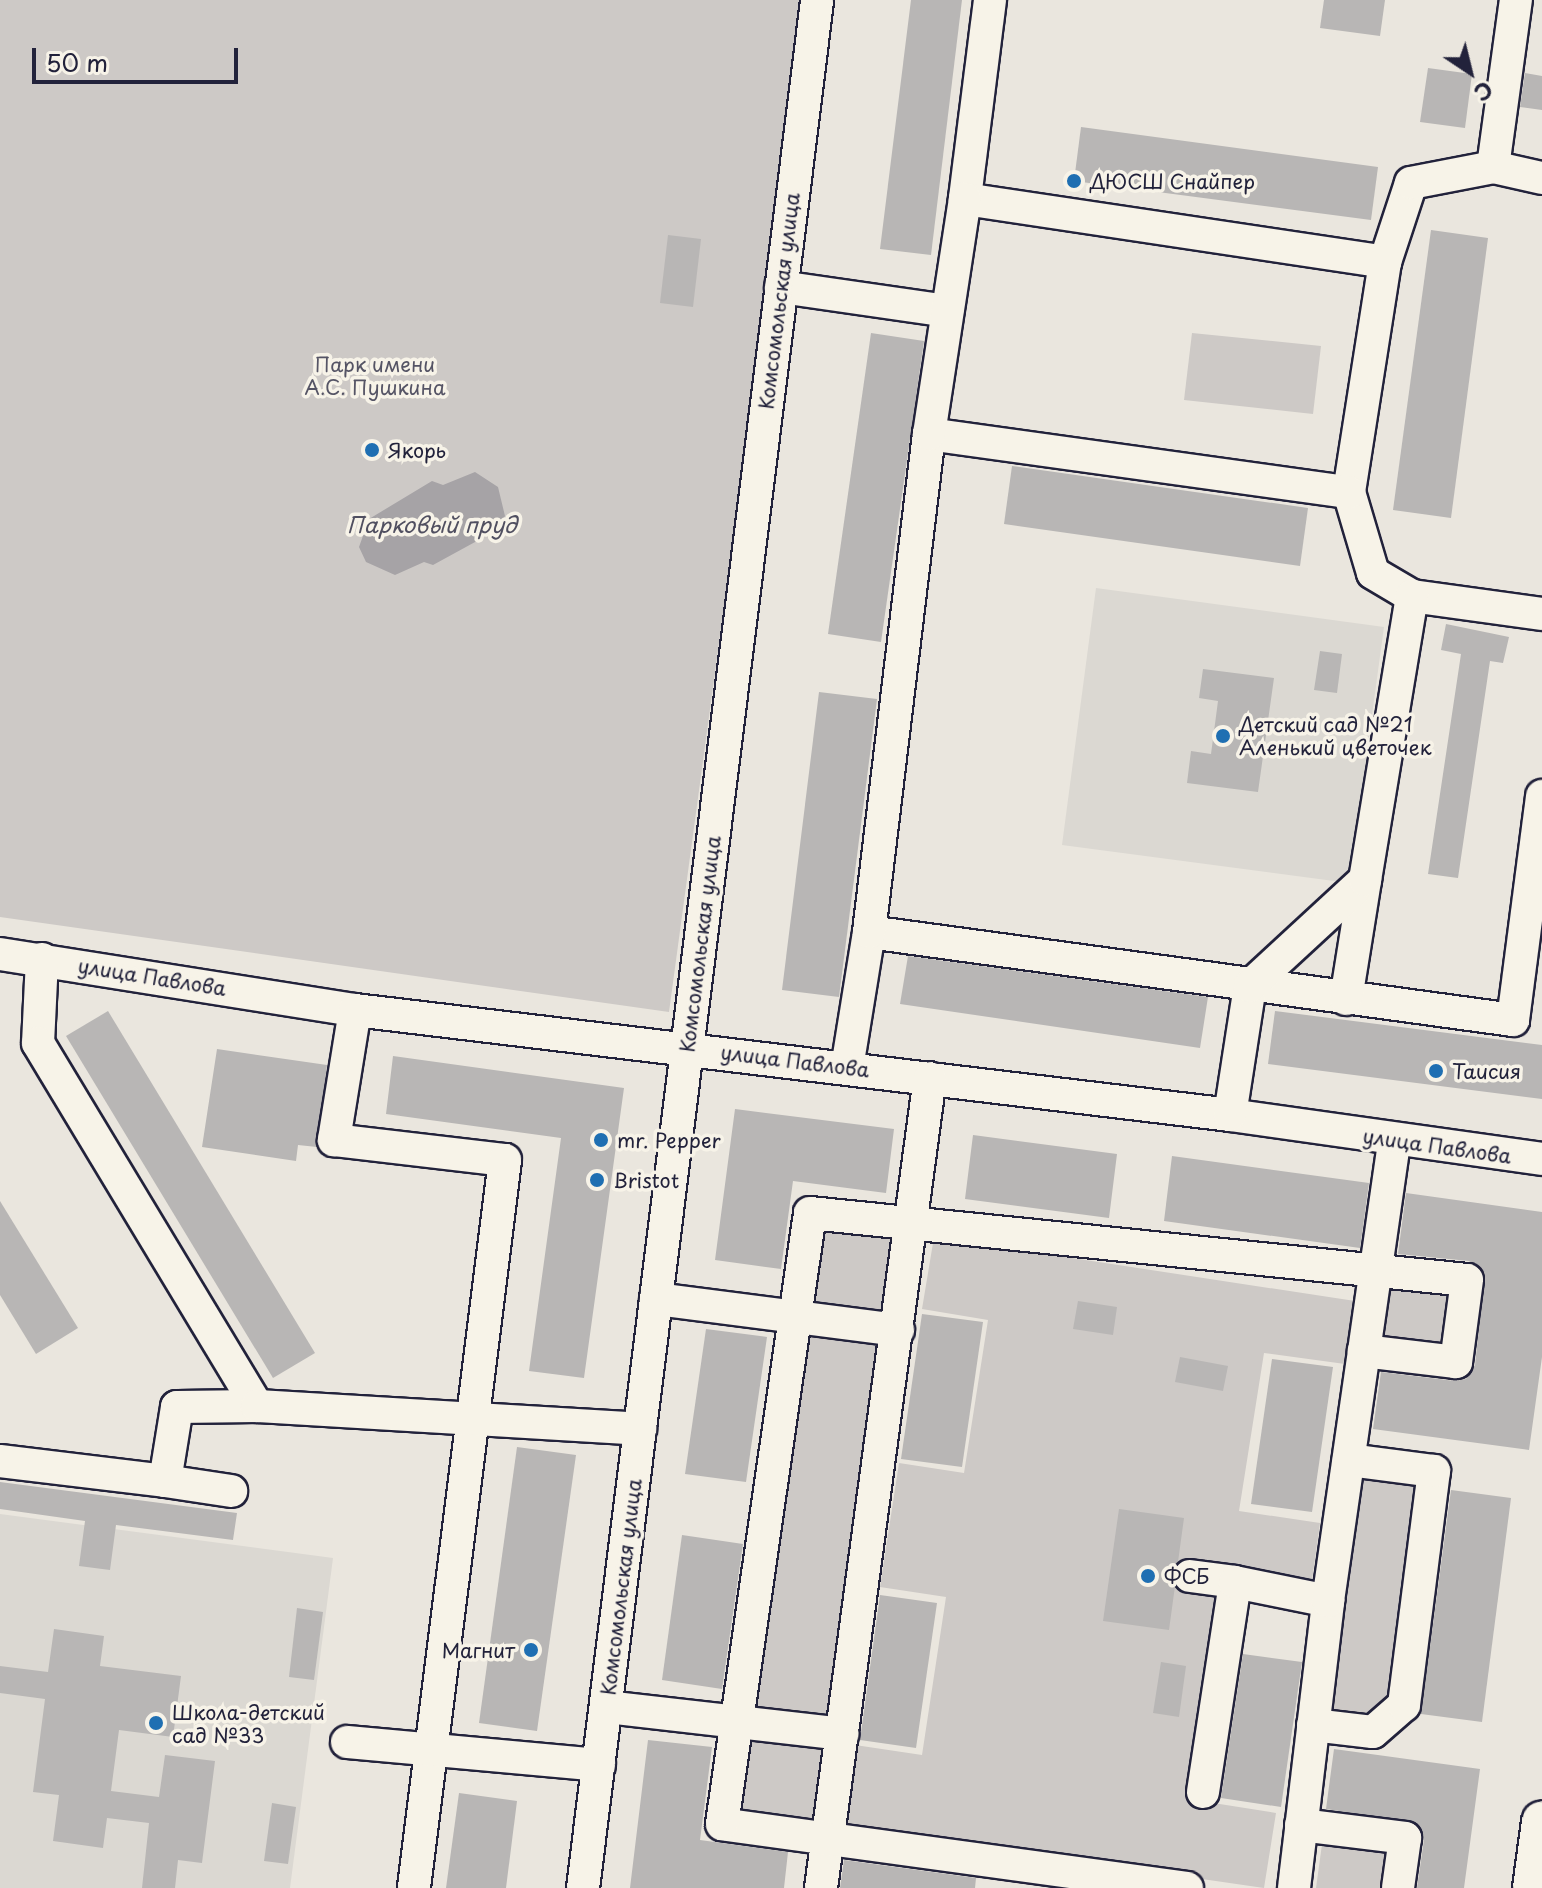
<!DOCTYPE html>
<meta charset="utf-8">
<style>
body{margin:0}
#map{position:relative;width:1542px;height:1888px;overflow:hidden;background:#eae6de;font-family:"Playpen Sans",sans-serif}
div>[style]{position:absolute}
.built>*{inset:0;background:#dbd8d2}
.green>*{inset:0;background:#cdc9c6}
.water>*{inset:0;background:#a6a3a6}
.building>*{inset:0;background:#b8b6b5}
.roads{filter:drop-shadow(2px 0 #22223b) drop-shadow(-2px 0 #22223b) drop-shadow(0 2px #22223b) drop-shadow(0 -2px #22223b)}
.minor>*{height:32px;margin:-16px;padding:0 16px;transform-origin:16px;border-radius:16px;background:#f7f3e8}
.major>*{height:40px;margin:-20px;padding:0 20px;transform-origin:20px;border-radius:20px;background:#f7f3e8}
.dots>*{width:22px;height:22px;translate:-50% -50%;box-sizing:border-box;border:4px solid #f7f3e8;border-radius:50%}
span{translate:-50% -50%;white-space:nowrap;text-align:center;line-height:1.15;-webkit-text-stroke:7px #f7f3e8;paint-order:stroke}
.poi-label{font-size:20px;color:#22223b}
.left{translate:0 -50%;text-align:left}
.right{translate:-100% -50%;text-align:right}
.street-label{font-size:20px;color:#22223b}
.park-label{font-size:20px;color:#555465}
.water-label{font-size:22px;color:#504f60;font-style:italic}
.north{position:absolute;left:1430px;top:32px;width:80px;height:80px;-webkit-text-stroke:6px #f7f3e8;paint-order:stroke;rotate:145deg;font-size:22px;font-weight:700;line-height:32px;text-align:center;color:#22223b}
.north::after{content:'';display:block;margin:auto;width:28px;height:36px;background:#22223b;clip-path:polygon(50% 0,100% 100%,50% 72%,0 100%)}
.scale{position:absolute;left:32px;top:48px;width:206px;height:36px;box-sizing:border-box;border:4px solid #22223b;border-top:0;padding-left:10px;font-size:24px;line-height:28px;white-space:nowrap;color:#22223b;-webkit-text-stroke:6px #f7f3e8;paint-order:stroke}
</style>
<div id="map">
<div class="built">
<div style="clip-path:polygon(1096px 588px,1384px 627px,1349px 883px,1062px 845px)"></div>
<div style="clip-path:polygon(0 1514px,333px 1558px,290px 1888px,0 1888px)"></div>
</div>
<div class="green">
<div style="clip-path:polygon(0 0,806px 0,669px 1012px,0 917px)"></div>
<div style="clip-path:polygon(1192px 333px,1321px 346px,1313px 414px,1184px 400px)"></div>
<div style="clip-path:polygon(819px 1225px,899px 1238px,887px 1316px,806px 1303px)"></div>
<div style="clip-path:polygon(934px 1237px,1355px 1301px,1345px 1364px,1264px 1353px,1239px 1511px,1320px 1523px,1312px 1580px,1223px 1568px,1188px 1799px,1276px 1813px,1264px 1888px,843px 1827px,855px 1745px,922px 1755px,946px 1597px,880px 1587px,899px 1463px,964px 1473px,988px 1320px,922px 1309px)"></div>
<div style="clip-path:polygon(1391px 1282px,1456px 1291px,1447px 1352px,1382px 1343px)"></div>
<div style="clip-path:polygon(806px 1334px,886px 1345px,834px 1722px,754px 1711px)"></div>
<div style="clip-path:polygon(1361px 1471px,1416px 1480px,1426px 1494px,1394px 1706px,1378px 1719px,1323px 1712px)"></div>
<div style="clip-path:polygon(748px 1733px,827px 1743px,817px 1823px,738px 1813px)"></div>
<div style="clip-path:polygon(1323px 1837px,1392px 1845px,1386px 1888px,1316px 1888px)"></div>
</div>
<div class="water">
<div style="clip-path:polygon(475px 472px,498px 487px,505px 516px,497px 530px,433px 565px,424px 562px,395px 575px,366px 562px,359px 547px,369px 519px,432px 481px,443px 485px)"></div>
</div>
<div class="building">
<div style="clip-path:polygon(911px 0,962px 0,931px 255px,880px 249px)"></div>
<div style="clip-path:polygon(1324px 0,1385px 0,1380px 36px,1320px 28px)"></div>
<div style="clip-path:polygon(1428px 68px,1472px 74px,1465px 128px,1420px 122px)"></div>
<div style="clip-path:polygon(1525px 73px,1542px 76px,1542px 110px,1520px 107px)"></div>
<div style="clip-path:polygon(1081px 127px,1378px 167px,1371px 220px,1074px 181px)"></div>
<div style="clip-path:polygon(1431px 230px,1488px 238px,1451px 518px,1393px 510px)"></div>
<div style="clip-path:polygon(668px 235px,701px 239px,693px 307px,660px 303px)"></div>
<div style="clip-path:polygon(871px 333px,924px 341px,881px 642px,828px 634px)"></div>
<div style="clip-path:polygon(1012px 466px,1308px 508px,1300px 566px,1004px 524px)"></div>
<div style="clip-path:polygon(1446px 624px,1509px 637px,1503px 663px,1490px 661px,1458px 878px,1428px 874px,1461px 654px,1441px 650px)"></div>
<div style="clip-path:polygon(1320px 651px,1342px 654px,1337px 693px,1314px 690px)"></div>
<div style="clip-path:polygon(1203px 669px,1274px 678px,1258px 792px,1187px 783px,1191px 751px,1211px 754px,1218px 701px,1199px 698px)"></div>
<div style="clip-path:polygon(819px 692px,877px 699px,839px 997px,782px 990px)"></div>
<div style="clip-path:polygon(908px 956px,1208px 997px,1200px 1048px,900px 1004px)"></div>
<div style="clip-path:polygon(108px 1011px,315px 1353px,273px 1378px,66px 1036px)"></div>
<div style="clip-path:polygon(1275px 1011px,1542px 1045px,1542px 1099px,1268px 1064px)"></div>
<div style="clip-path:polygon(217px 1049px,327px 1065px,317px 1147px,298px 1145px,296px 1161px,202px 1147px)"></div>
<div style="clip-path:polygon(393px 1056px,624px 1088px,584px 1378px,529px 1371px,561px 1138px,386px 1114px)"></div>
<div style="clip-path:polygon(735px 1109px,894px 1129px,886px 1193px,793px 1181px,781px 1269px,715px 1260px)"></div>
<div style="clip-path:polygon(973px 1135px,1117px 1154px,1109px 1218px,965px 1199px)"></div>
<div style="clip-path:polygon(1172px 1156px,1369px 1183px,1360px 1248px,1164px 1221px)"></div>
<div style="clip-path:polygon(1406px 1193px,1542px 1212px,1542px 1357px,1529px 1450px,1373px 1429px,1381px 1372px,1455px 1381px,1466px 1379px,1475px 1365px,1485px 1273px,1469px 1261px,1398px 1254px)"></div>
<div style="clip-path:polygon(0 1201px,78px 1328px,36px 1354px,0 1295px)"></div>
<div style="clip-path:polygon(1078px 1301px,1117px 1307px,1113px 1335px,1073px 1329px)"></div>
<div style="clip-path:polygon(922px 1314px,983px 1322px,962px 1467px,901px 1459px)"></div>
<div style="clip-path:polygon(706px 1329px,767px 1337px,746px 1482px,685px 1474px)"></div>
<div style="clip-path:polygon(1180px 1357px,1228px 1366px,1223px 1391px,1175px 1382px)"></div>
<div style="clip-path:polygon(1272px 1359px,1333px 1367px,1312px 1512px,1251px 1504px)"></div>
<div style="clip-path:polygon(517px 1447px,576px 1455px,537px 1731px,479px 1723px)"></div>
<div style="clip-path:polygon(0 1482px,237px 1513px,233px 1540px,116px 1525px,110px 1570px,79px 1566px,85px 1521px,0 1509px)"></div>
<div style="clip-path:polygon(1451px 1490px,1511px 1498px,1482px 1722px,1421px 1714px)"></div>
<div style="clip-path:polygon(1119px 1509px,1184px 1518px,1178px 1562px,1171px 1574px,1175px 1586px,1169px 1630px,1103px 1621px)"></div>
<div style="clip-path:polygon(682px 1535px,743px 1544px,722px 1689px,662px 1680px)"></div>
<div style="clip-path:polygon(880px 1595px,937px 1603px,916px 1748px,860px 1740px)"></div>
<div style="clip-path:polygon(297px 1608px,323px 1612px,314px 1680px,289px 1677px)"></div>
<div style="clip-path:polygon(54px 1629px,104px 1636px,100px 1666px,181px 1676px,173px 1737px,119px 1730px,111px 1791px,159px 1797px,165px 1755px,215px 1761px,202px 1863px,178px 1860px,175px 1888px,142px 1888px,149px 1823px,107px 1818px,103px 1848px,53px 1841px,59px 1795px,33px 1792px,45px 1699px,0 1693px,0 1666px,48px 1672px)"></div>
<div style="clip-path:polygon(1243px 1654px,1302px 1662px,1281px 1807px,1221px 1798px)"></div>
<div style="clip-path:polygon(1161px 1662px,1186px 1666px,1179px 1717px,1153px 1713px)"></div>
<div style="clip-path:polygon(648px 1740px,712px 1747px,700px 1840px,788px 1852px,784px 1888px,630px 1888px)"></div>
<div style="clip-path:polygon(1334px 1749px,1480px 1769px,1464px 1888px,1417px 1888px,1424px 1840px,1416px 1823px,1326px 1809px)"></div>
<div style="clip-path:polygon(459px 1793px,517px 1801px,506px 1888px,446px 1888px)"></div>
<div style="clip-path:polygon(272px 1803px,296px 1807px,288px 1864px,264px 1861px)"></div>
<div style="clip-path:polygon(844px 1860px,976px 1878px,975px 1888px,840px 1888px)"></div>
</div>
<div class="roads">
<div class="minor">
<div style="left:990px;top:0;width:201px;rotate:97.2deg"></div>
<div style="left:965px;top:199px;width:425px;rotate:8.5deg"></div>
<div style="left:1385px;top:262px;width:83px;rotate:-71.8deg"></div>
<div style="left:1411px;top:183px;width:84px;rotate:-11deg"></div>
<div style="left:1493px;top:167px;width:169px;rotate:-82.2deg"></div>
<div style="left:1493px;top:167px;width:50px;rotate:12.7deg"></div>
<div style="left:1385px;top:262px;width:233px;rotate:98.9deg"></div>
<div style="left:1349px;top:492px;width:84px;rotate:73.5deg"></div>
<div style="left:1373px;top:573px;width:45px;rotate:30.5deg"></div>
<div style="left:1412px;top:596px;width:131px;rotate:7.9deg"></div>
<div style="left:781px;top:287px;width:168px;rotate:8.2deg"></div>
<div style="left:929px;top:434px;width:424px;rotate:7.9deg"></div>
<div style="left:869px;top:932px;width:650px;rotate:7.78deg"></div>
<div style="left:1513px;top:1020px;width:226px;rotate:-82.6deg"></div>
<div style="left:0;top:954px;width:359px;rotate:9deg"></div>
<div style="left:355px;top:1010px;width:881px;rotate:6.84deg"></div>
<div style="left:1230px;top:1115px;width:315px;rotate:8deg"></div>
<div style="left:42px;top:959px;width:84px;rotate:92.7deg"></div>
<div style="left:38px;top:1043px;width:424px;rotate:58.9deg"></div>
<div style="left:1346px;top:999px;width:121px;rotate:-80.9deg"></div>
<div style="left:355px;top:1010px;width:132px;rotate:99.2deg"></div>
<div style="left:334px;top:1140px;width:172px;rotate:6.7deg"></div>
<div style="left:505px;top:1160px;width:734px;rotate:97.13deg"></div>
<div style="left:847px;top:1068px;width:138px;rotate:-80.8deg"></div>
<div style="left:869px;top:932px;width:502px;rotate:-83.13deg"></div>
<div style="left:929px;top:434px;width:238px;rotate:-81.3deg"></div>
<div style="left:1230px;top:1115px;width:131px;rotate:-81.2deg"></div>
<div style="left:1250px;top:986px;width:156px;rotate:-42.7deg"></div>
<div style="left:1365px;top:880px;width:288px;rotate:-80.6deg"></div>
<div style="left:656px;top:1299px;width:244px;rotate:7.3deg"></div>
<div style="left:0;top:1461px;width:166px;rotate:6.9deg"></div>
<div style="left:165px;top:1481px;width:75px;rotate:-80.8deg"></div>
<div style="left:177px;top:1407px;width:80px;rotate:-0.7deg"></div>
<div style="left:257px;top:1406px;width:384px;rotate:3.4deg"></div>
<div style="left:165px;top:1481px;width:67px;rotate:8.6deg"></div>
<div style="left:1190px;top:1576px;width:45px;rotate:7.6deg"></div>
<div style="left:606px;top:1707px;width:238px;rotate:6.5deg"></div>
<div style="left:1313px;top:1725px;width:60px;rotate:6.7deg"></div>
<div style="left:1373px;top:1732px;width:41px;rotate:-41.1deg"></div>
<div style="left:1404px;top:1705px;width:236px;rotate:-82.7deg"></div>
<div style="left:1434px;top:1471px;width:86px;rotate:-172.6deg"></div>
<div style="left:347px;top:1742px;width:253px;rotate:5.2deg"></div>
<div style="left:1203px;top:1792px;width:212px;rotate:-81.3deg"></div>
<div style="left:1235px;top:1582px;width:95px;rotate:11.5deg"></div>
<div style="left:1301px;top:1825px;width:105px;rotate:7.1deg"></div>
<div style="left:1405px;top:1838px;width:50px;rotate:98deg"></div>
<div style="left:583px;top:1888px;width:1902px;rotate:-82.93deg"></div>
<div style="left:821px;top:1888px;width:817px;rotate:-82.34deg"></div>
<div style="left:1187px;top:1888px;width:469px;rotate:-172.2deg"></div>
<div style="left:722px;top:1824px;width:617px;rotate:-81.8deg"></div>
<div style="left:810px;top:1213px;width:660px;rotate:5.82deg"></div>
<div style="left:1467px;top:1280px;width:83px;rotate:97.6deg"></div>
<div style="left:1456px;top:1362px;width:93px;rotate:-173.2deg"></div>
<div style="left:1294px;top:1888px;width:289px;rotate:-83.2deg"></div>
<div style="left:1328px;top:1601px;width:465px;rotate:-81.8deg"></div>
</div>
<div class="major">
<div style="left:1533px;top:1888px;width:67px;rotate:-82.2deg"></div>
</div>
</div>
<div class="dots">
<div style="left:1074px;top:181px;background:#1f6fb2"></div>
<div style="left:372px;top:450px;background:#1f6fb2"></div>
<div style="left:1223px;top:736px;background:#1f6fb2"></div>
<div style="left:1436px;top:1071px;background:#1f6fb2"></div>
<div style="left:601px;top:1140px;background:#1f6fb2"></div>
<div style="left:597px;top:1180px;background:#1f6fb2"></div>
<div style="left:1148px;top:1576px;background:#1f6fb2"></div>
<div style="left:531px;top:1650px;background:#1f6fb2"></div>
<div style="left:156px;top:1723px;background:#1f6fb2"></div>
</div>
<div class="poi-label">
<span class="left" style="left:1090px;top:181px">ДЮСШ Снайпер</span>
<span class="left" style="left:388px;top:450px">Якорь</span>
<span class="left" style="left:1239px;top:736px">Детский сад №21<br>Аленький цветочек</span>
<span class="left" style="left:1452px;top:1071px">Таисия</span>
<span class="left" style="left:617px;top:1140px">mr. Pepper</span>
<span class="left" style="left:613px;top:1180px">Bristot</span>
<span class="left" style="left:1164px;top:1576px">ФСБ</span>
<span class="right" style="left:515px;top:1650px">Магнит</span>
<span class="left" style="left:172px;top:1724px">Школа-детский<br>сад №33</span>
</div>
<div class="street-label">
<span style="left:779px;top:301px;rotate:-83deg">Комсомольская улица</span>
<span style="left:700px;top:944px;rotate:-83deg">Комсомольская улица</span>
<span style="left:152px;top:977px;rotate:9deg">улица Павлова</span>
<span style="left:795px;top:1061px;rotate:7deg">улица Павлова</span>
<span style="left:1437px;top:1146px;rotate:8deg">улица Павлова</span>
<span style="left:621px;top:1587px;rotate:-83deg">Комсомольская улица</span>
</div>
<div class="park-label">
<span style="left:375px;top:376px">Парк имени<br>А.С. Пушкина</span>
</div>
<div class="water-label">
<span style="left:432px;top:524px">Парковый пруд</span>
</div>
<div class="north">С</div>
<div class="scale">50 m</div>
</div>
